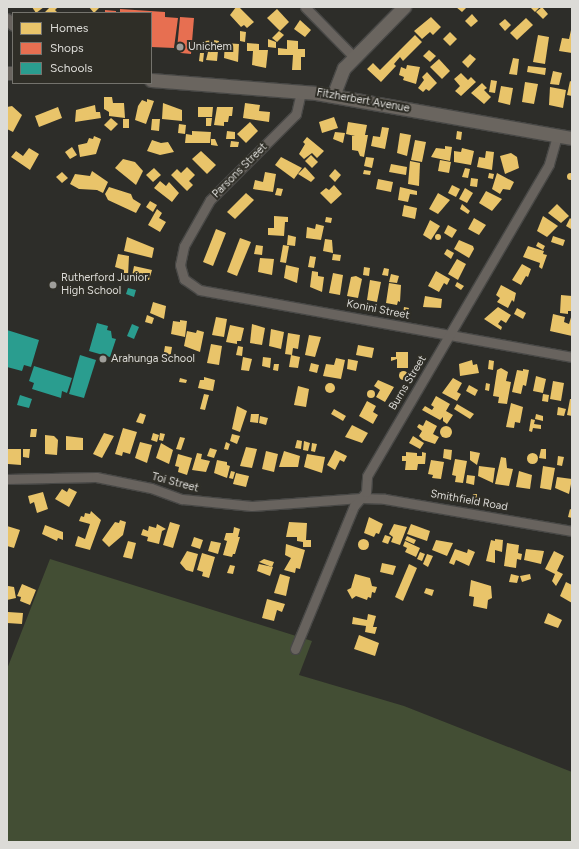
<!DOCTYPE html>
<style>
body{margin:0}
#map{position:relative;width:579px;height:849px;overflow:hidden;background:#2d2d29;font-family:Figtree,sans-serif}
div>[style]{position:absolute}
.green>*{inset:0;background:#434e34}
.homes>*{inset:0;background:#e9c46a}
.round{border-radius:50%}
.shops>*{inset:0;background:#e76f51}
.schools>*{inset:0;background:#2a9d8f}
.roads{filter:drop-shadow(1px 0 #484846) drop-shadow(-1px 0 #484846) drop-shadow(0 1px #484846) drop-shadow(0 -1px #484846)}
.minor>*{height:9px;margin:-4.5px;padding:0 4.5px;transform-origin:4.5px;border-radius:4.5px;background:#68635e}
.tertiary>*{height:11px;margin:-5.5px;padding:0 5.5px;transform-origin:5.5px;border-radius:5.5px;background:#68635e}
.secondary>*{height:13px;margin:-6.5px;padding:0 6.5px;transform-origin:6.5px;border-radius:6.5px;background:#6a655f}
.dots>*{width:11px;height:11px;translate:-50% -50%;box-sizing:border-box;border:2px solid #2f2e27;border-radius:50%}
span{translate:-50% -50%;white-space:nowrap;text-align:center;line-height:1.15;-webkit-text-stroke:4px #2f2e27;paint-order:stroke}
.poi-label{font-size:11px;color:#dcdbd7}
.left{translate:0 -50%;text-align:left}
.street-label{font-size:11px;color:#dcdbd7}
.frame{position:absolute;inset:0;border:8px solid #dcdbd7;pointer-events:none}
.legend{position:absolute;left:12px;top:12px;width:140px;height:72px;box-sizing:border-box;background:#2f2e27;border:1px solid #74736d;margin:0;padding:5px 7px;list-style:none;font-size:12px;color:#dcdbd7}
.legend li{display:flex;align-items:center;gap:8px;height:20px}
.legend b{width:20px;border:1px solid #74736d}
</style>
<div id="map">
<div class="green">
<div style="clip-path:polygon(50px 559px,312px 641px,299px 675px,404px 706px,572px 772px,572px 842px,7px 842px,7px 669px)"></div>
</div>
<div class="homes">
<div style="clip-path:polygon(32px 7px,44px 7px,36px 13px)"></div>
<div style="clip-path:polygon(50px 7px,58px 7px,55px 10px,58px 13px,44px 13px)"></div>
<div style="clip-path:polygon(89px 7px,100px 7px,94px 13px)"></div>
<div style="clip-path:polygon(236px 7px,239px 7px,254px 22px,247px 28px,244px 25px,241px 27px,230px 15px)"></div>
<div style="clip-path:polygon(456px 7px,467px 7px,462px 12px)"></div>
<div style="clip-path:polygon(530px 7px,540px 7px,535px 12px)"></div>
<div style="clip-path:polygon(542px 7px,548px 14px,543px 19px,536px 12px)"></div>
<div style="clip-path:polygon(277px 9px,289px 22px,280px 31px,267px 18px)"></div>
<div style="clip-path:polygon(472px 14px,478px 21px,471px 27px,465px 21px)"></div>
<div style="clip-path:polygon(431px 17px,441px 27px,433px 35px,430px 32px,422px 39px,414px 31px)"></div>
<div style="clip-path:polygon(526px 18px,533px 25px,517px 40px,510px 33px)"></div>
<div style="clip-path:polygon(505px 19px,511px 25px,505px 31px,499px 24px)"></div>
<div style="clip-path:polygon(300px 20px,311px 30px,305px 37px,294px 29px)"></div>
<div style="clip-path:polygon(571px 30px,572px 53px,559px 51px,562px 38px,569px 39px)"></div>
<div style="clip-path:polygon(240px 31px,246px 32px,245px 42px,240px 41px)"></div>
<div style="clip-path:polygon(279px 31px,284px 35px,277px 42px,272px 38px)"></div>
<div style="clip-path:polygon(450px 32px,457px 39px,450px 46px,443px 39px)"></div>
<div style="clip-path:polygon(415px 35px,422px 42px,403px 61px,400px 57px,394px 64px,396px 66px,381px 82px,367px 69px,373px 63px,380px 70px)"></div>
<div style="clip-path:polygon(538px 35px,549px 37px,545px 64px,533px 62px)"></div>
<div style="clip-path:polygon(268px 39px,276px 42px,276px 48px,268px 47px)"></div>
<div style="clip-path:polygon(214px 40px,219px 41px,217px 61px,206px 60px,208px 52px,204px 51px,205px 41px)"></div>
<div style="clip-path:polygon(287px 40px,298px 41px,298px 49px,305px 49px,305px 57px,301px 57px,301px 70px,292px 70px,293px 55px,278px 55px,278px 48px,287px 49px)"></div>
<div style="clip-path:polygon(225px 43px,239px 44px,238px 62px,224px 58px)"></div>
<div style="clip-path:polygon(247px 43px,259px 44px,259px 50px,268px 50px,266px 68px,252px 65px,253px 51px,247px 51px)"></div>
<div style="clip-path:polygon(429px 50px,436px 56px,430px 62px,423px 56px)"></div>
<div style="clip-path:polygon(200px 53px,204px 53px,203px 62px,199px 61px)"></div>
<div style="clip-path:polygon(470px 54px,476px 59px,468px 68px,462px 62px)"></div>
<div style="clip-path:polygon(513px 58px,519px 59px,517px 75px,509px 74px)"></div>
<div style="clip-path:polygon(439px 59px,450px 71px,442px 79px,430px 67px)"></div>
<div style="clip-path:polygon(407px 65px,420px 67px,416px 84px,403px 80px,404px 77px,399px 75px,401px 67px,406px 69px)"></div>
<div style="clip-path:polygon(528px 66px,546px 68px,545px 75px,527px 72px)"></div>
<div style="clip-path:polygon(553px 71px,562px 73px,559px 85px,550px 84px)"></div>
<div style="clip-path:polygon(427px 72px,437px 83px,429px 91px,426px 89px,423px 92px,418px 88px,424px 80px,422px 77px)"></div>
<div style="clip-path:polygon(461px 73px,468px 80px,471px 77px,476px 82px,461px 96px,455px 91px,460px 86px,454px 79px)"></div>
<div style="clip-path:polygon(491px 80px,497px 81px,495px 93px,489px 92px)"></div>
<div style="clip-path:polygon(570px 81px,572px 82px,572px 96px,567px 95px)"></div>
<div style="clip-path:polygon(525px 82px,538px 84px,534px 104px,522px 102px)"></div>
<div style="clip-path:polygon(482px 83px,487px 88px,484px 90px,491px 97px,484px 104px,471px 93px)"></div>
<div style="clip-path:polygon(501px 86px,513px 88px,510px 105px,498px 102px)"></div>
<div style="clip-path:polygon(550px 87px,566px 90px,563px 108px,549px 105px)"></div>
<div style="clip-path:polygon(104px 97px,112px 97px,113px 103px,124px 103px,125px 118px,109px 116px,109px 112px,104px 109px)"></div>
<div style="clip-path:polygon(147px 99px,154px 101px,146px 124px,135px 120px,138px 106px,142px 100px,147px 102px)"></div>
<div style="clip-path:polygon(163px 103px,182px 110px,182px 121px,162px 119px)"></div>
<div style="clip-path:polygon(245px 103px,260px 105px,259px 111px,270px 112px,269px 122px,243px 118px)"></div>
<div style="clip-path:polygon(95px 105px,96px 112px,100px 112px,101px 118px,75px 122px,76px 110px)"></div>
<div style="clip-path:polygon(12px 106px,22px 115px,13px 132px,7px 129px,7px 107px)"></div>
<div style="clip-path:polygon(58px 107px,62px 118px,39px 127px,35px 116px)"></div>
<div style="clip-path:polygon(198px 107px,213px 107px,212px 117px,198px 117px)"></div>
<div style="clip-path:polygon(217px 107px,233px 107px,232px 116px,229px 116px,228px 122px,224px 122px,224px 126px,214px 125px)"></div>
<div style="clip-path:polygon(334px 117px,338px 128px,322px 133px,319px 122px)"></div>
<div style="clip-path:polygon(111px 118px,118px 124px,111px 131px,104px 125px)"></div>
<div style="clip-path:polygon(206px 118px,212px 118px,211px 126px,206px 126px)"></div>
<div style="clip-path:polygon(123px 119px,129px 119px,129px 128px,123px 128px)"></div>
<div style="clip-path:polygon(152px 119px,160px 119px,159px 131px,151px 130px)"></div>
<div style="clip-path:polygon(250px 122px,258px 131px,246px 143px,237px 134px)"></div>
<div style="clip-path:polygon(348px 122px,367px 125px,365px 135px,368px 135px,364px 157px,360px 156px,358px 151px,352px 150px,352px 136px,355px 136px,346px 134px)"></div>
<div style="clip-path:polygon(179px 124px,186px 125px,185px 134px,178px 133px)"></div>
<div style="clip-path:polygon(382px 127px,389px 128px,385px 149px,371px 146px,373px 136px,380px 137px)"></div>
<div style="clip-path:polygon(192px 131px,211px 132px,210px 143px,185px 143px,186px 134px,192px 135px)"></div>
<div style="clip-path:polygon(227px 131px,235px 132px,235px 139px,226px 139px)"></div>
<div style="clip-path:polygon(457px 131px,462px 132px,461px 140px,456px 139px)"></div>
<div style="clip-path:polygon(335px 132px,345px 133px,343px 143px,333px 139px)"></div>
<div style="clip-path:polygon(400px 133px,411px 135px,407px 156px,397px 153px)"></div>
<div style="clip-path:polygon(94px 136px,101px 139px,96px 154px,80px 157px,78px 145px,87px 143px,89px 138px,93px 139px)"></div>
<div style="clip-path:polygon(307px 137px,324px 151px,317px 158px,312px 153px,304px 159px,299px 154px,305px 144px,303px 142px)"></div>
<div style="clip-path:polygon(211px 139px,215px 139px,218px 146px,211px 145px)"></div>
<div style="clip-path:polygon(152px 140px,161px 143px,168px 142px,174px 152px,160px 155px,147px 151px)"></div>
<div style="clip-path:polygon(415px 140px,426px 142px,422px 162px,411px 160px)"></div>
<div style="clip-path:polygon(231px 141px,239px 142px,238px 147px,230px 147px)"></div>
<div style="clip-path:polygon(445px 146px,452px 147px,450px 161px,431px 157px,436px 148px,445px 149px)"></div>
<div style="clip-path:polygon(72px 147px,77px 155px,70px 159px,65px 152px)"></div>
<div style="clip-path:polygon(29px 148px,39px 154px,30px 170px,11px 157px,16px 151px,23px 156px)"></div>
<div style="clip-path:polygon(462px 148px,474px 151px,471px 165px,454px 162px,454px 151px,461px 152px)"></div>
<div style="clip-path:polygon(201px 151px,216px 165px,207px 174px,192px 159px)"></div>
<div style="clip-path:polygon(486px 151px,494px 152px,492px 170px,477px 167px,479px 157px,485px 158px)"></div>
<div style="clip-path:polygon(511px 153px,517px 157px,519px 168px,505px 174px,500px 156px)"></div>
<div style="clip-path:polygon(311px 155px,318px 162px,312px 168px,305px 161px)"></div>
<div style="clip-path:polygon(281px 157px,302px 168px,294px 179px,275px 165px)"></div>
<div style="clip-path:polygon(366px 157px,374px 158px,372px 168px,364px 166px)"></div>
<div style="clip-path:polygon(123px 159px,135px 162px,143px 171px,136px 185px,115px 168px)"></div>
<div style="clip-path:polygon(440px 160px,451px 162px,449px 173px,438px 171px)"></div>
<div style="clip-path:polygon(410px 161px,420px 163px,419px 186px,408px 184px)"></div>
<div style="clip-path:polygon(391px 164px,407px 167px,406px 175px,389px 172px)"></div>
<div style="clip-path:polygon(187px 167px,195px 175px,189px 181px,193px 185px,187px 191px,171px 175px,177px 169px,181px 173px)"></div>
<div style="clip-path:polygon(305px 167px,315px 178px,311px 182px,298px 174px)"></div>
<div style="clip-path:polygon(154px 168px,161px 175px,153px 182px,146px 175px)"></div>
<div style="clip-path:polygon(465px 168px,470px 169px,468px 178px,462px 177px)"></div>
<div style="clip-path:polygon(335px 169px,341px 175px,335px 182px,329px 176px)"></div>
<div style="clip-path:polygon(364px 170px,371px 171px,370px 175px,363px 174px)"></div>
<div style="clip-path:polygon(92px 171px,108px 182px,103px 193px,97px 190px,79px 189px,70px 184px,75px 174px,90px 176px)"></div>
<div style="clip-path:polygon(62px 172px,68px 178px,62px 183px,56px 177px)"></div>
<div style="clip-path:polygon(265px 172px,276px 174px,273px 192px,253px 189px,255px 180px,263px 182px)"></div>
<div class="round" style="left:566.5px;top:172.5px;width:7px;height:7px"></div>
<div style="clip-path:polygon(489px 173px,494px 174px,493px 179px,488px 178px)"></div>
<div style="clip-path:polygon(497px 173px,514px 182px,510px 190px,503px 189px,500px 194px,492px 189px)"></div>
<div style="clip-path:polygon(471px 178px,478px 179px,477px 187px,470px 186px)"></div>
<div style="clip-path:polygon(378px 179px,393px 182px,391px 192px,376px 189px)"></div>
<div style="clip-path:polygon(160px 181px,166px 186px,169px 182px,179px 193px,172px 202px,154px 188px)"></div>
<div style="clip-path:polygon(334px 185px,342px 194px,331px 204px,320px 193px,326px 188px,329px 190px)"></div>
<div style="clip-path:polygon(452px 185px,460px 189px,456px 197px,448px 193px)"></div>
<div style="clip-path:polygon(109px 187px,131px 194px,133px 199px,141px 204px,136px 213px,108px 200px,105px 194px)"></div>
<div style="clip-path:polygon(400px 187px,417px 191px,417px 195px,410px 194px,408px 202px,398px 200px)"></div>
<div style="clip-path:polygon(277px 188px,283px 189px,281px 196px,275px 195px)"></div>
<div style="clip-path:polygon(465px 188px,473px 193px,467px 203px,459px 199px)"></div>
<div style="clip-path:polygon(486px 191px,502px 199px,492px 211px,479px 203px)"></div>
<div style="clip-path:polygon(246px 193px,254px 200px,235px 219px,227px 212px)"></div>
<div style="clip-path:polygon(438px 193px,450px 200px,438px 214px,429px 209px)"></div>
<div style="clip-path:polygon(150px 201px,157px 205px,153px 212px,146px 207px)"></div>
<div style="clip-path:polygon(462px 204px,470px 211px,468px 214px,460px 209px)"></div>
<div style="clip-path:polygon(557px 204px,569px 216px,561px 223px,548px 213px)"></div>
<div style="clip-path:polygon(404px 205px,417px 208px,415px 219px,402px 216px)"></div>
<div style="clip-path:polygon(157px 209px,162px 213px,159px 218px,166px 222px,160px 232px,148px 225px)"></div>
<div style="clip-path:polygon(274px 216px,288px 217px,288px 222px,285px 222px,284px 236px,268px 235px,268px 228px,274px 228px)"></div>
<div style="clip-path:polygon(543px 216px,558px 226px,547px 237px,537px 231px)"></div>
<div style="clip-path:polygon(326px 217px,332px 218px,331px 223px,325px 222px)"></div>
<div style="clip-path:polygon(474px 218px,486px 225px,479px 235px,468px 229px)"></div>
<div style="clip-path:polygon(570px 218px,572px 220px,571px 229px,566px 226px)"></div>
<div style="clip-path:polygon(430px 220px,440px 226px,431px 240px,423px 235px)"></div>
<div style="clip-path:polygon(316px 224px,324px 226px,321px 240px,306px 238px,307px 227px,315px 229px)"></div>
<div style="clip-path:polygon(448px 225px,457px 230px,452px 238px,444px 233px)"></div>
<div style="clip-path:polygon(216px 229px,226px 233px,213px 266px,203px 262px)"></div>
<div class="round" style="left:435px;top:234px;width:6px;height:6px"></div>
<div style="clip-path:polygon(288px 235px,296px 237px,295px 246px,287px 245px)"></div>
<div style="clip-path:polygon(553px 236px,565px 240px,563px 246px,551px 242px)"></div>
<div style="clip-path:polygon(127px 237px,154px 248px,152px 258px,124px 251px)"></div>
<div style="clip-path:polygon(240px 238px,251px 242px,237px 276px,227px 272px)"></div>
<div style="clip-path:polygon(325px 239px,332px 240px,333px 253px,323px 251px)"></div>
<div style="clip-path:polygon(459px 240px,473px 246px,474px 249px,469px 258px,454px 249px)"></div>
<div style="clip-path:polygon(538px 242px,545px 246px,543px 250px,536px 246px)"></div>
<div style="clip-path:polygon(256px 245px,263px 246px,262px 255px,254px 254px)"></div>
<div style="clip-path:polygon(283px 245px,289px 246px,286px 263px,280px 262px)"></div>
<div style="clip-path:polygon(528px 246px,544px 251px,543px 254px,547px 255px,542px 269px,539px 267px,540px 263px,523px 257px)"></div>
<div style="clip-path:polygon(447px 249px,454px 253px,451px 259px,444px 254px)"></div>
<div style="clip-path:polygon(118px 254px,129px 256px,128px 276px,123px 275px,124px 270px,115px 267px)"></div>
<div style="clip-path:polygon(333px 254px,341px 255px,340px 261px,332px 260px)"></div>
<div style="clip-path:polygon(310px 256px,316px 257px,314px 268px,308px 267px)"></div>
<div style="clip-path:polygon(260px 258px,274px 259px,272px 275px,258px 272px)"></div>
<div style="clip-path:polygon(457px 259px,466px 264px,458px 280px,448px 274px)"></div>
<div style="clip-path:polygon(522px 264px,531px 269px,528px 277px,526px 276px,521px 285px,512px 280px)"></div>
<div style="clip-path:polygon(286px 265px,299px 268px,297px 283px,284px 278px)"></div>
<div style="clip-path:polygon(134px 266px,152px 270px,149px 280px,132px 276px)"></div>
<div style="clip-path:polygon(364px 267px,370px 268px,369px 276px,363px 275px)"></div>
<div style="clip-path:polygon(384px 268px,389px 269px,388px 276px,382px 275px)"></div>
<div style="clip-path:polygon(312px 271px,318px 272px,318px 276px,324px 277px,322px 292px,310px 287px)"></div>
<div style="clip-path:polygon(436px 271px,450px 279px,447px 285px,444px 283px,439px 292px,428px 286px)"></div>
<div style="clip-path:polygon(333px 273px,343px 275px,340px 295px,329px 293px)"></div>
<div style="clip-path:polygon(391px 274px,399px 276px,397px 283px,389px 282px)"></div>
<div style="clip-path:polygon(356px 276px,362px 279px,358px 298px,347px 296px,351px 277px)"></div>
<div style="clip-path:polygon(370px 280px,381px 282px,377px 302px,367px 300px)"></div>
<div style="clip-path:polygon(457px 282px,464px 286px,461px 290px,455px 286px)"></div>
<div style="clip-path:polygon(389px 283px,401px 285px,400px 302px,398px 301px,397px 305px,386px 303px)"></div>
<div style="clip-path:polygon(501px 285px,516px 293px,514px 302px,512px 300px,508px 308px,497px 302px,500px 298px,496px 295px)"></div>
<div style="clip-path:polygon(561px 295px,572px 296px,571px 311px,568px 311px,568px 314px,560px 313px)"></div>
<div style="clip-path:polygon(425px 296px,442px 299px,441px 308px,423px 307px)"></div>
<div style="clip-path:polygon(153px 302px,166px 306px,164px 319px,150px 313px)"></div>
<div style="clip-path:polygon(404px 307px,409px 308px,407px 315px,403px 314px)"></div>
<div style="clip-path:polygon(498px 307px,511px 315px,506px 323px,501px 320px,498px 324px,502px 327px,501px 330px,484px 319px)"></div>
<div style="clip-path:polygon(517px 308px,526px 313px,523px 319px,514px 314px)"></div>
<div style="clip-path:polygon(553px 314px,565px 317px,564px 322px,569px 324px,572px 314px,572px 336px,550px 331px)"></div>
<div style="clip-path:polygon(147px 315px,154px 318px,152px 324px,145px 322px)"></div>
<div style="clip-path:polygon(216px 317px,227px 319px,224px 337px,212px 335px)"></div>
<div style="clip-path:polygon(180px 320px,187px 321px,185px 337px,171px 334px,173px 321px,180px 322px)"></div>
<div style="clip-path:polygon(252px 324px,265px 328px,262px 345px,250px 343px)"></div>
<div style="clip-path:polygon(230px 325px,244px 328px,241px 341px,237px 341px,237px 344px,226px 342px)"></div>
<div style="clip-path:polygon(271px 329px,284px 332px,281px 349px,269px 346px)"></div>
<div style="clip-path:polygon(197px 330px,204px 332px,200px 352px,184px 346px,187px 331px,196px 333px)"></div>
<div style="clip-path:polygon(288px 333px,300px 335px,298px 349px,293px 348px,292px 355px,285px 354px)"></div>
<div style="clip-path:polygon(309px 335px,321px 337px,315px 357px,305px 355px)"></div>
<div style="clip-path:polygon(211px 344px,222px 346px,219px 365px,207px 363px)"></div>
<div style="clip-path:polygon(358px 345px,374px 348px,372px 358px,356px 355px)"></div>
<div style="clip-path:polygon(165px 346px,172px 347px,170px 359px,163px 358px)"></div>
<div style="clip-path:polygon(238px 346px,243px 347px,242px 356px,236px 355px)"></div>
<div style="clip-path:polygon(396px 352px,408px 352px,408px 368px,397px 368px,397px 359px,391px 361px,391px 357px,396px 357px)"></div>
<div style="clip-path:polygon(291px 355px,300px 357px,298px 368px,289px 367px)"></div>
<div style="clip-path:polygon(243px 357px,252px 359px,249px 371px,241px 370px)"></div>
<div style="clip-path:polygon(263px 357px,271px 358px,270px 368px,262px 366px)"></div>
<div style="clip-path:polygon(336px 358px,345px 360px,341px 379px,323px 376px,326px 364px,334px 365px)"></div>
<div style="clip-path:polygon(348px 359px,358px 361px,356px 371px,347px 369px)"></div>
<div style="clip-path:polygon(472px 360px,473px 365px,477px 364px,479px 373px,460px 376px,459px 364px)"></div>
<div style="clip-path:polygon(489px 360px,494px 361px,493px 370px,488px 369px)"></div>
<div style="clip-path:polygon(311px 363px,319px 365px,317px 373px,309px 371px)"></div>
<div style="clip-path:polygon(274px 364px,279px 364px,278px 371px,273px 370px)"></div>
<div style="clip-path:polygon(501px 368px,508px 372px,506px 381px,511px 382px,507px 404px,498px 403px,499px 397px,493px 396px,497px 370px)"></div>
<div style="clip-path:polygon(523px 369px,529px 370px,526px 386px,523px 385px,521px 394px,512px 392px,517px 370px,523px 371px)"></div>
<div class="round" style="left:398.5px;top:370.5px;width:9px;height:9px"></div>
<div style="clip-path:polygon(536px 376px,546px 379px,543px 393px,533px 391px)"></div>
<div style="clip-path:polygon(204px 377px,215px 380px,213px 391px,198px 388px,200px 380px,204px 380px)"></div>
<div style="clip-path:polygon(180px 378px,187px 380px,186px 383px,179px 382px)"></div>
<div style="clip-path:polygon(453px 378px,462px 383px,457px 392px,461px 394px,457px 401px,442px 393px)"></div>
<div style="clip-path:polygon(378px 380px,394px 387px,385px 402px,376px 397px,380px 390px,374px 386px)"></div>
<div style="clip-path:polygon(553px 381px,564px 383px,561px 401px,550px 399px)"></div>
<div style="clip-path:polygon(486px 383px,490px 384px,489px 391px,485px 390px)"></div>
<div class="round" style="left:325px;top:383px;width:10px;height:10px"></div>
<div style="clip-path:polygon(469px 385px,478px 390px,475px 396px,466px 391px)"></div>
<div style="clip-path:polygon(298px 386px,309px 389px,306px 407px,294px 405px)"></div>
<div class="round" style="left:367px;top:390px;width:8px;height:8px"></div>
<div style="clip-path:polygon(204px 394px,209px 395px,205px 410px,200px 409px)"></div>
<div style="clip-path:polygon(543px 394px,549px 395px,548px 402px,542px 401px)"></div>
<div style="clip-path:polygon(436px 396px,450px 404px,446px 411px,453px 415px,447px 424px,443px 421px,443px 417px,440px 420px,422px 410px,425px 406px,432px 410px,434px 407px,431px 405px)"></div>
<div style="clip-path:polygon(570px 399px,572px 399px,572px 416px,567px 415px)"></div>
<div style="clip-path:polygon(367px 401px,376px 406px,373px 412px,378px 415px,373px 424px,359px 416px)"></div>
<div style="clip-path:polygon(511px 403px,523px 407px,520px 423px,515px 422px,514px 428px,506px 427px)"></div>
<div style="clip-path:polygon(457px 404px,474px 414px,470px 419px,454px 409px)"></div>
<div style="clip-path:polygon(237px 406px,247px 411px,240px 432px,232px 429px)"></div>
<div style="clip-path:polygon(558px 407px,566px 409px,564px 416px,557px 415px)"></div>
<div style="clip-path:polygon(334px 409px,346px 416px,343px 421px,331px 414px)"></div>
<div style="clip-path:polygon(140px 413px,146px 415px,143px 424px,136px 422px)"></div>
<div style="clip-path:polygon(251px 414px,259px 414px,258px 423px,250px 422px)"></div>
<div style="clip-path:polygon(536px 414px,543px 416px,543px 421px,535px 419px)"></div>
<div style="clip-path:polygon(260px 416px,268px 418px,266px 425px,259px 423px)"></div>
<div style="clip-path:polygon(531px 419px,535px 420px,534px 424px,541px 425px,541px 429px,533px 428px,532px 432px,529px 431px)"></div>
<div style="clip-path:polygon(426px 420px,437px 426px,433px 434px,439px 437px,435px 444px,423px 440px,419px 436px,422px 431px,417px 427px,419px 424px,423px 426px)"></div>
<div style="clip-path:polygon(352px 425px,368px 433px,362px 443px,345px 437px)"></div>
<div class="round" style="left:440px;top:426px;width:12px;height:12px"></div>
<div style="clip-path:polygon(123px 428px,137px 432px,130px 454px,123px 452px,122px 456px,115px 454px)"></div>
<div style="clip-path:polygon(31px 429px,37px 429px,36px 437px,30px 437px)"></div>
<div style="clip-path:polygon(104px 433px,114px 436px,102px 458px,93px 454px)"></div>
<div style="clip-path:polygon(153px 433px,159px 435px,157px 442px,151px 440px)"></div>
<div style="clip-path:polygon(160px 433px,165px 434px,163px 441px,159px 440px)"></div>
<div style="clip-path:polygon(232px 434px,240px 436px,237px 444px,230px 441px)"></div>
<div style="clip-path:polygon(45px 435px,54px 436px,58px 440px,57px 455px,45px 454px)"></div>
<div style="clip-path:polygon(66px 436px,83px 438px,83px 450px,66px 450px)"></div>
<div style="clip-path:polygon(413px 436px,424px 443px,420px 449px,409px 443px)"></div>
<div style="clip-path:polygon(180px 437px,185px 438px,181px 450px,176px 449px)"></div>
<div style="clip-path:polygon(297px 440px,302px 441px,301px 449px,295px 448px)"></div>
<div style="clip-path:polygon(304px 441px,310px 443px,308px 451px,303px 450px)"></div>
<div style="clip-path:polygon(140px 442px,152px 445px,147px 463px,135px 458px)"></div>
<div style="clip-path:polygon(226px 442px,230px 444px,228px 450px,224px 449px)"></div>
<div style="clip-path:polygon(161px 443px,173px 450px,169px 464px,156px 458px)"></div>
<div style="clip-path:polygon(312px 443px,317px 444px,315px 452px,311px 451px)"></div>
<div style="clip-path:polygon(246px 447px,257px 449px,252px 468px,240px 466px)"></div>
<div style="clip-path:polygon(210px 448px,217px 450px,214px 458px,207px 456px)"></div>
<div style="clip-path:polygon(7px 449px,21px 449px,21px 465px,8px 464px)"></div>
<div style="clip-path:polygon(23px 449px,30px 449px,29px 458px,23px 457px)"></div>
<div style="clip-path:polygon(444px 449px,452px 450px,451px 460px,443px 458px)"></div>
<div style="clip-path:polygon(541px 449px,546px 449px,546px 459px,539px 458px)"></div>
<div style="clip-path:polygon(335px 450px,347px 456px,344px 462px,340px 460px,335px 470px,327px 465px)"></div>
<div style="clip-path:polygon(266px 451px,278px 454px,274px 472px,262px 469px)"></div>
<div style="clip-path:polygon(284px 451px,300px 456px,298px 467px,279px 467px)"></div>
<div style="clip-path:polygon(470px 451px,480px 453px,477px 465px,470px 460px)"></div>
<div style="clip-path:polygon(406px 452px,417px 453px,417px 456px,422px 456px,422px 452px,426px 453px,425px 464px,418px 464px,417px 470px,405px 470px,406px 461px,402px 461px,402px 456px,406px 456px)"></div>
<div class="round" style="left:526.5px;top:452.5px;width:11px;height:11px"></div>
<div style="clip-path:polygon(197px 453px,202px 454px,201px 459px,210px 461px,206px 472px,192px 470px)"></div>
<div style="clip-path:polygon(178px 454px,192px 458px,187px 475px,178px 472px,179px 467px,175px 466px)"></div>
<div style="clip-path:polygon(307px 454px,325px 457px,322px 473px,304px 467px)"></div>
<div style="clip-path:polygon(558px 456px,564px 457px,562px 466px,557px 465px)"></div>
<div style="clip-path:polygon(501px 457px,506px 458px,507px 468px,513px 469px,509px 486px,495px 484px)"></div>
<div style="clip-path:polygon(455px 459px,467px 461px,463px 483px,455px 482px,456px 476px,452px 475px)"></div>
<div style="clip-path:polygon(217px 460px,227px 462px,227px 465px,230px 466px,227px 478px,214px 473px)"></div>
<div style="clip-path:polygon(431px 460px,444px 462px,441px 479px,432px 478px,433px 475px,428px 474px)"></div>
<div style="clip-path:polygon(479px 466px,495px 468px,493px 483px,478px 476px)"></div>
<div style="clip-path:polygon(543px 466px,555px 468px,551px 490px,540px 488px)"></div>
<div style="clip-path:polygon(231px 471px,235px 472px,233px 479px,229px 478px)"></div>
<div style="clip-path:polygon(519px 471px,532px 475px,530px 489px,516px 487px)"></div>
<div style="clip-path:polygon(236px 473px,249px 476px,246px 487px,233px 484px)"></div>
<div style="clip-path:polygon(467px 475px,475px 476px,474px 485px,466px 483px)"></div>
<div style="clip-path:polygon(557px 477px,572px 479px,569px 494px,555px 488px)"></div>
<div style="clip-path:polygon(69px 488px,77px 492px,69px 507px,55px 499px,62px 489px,67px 492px)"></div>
<div style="clip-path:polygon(43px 492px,48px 509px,37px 513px,34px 502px,30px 504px,28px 496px)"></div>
<div style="clip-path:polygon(473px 494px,477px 494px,476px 502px,471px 501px)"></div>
<div style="clip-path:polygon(570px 509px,572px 510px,572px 518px,568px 517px)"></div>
<div style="clip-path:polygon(91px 511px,101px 520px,90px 550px,75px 546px,78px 536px,85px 539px,90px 524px,79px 521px,81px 516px,84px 517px,85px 513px,90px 514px)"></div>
<div style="clip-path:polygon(369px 517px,383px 524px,379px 534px,376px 533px,374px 537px,364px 533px)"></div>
<div style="clip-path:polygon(120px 520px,126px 522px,123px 535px,109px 547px,102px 540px,115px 522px,119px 523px)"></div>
<div style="clip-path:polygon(170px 522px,180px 525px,173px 548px,163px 545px)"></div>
<div style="clip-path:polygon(289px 522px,307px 523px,306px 540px,311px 540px,311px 547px,303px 547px,303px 542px,297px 541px,297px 537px,286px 537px)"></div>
<div style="clip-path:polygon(157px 524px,166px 529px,162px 531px,159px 544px,147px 541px,148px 537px,141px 535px,143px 529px,148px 531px,149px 526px,156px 528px)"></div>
<div style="clip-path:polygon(394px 524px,407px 527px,400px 545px,391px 542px,393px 537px,389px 534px)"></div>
<div style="clip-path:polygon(411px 524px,430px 531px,427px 541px,407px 534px)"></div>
<div style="clip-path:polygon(45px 525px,63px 532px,63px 540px,58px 538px,57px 541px,42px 534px)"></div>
<div style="clip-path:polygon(7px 526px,20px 530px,14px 548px,7px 546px)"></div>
<div style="clip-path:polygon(234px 527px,240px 529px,238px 537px,240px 537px,235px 554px,233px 554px,232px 557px,223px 555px,227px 541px,224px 540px,226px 533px,233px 533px)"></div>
<div style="clip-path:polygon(385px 535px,391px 537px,388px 544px,382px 542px)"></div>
<div style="clip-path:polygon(407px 536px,416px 540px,414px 544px,405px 540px)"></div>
<div style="clip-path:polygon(194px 537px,203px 540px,200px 549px,191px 546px)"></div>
<div class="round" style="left:357.5px;top:538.5px;width:11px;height:11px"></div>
<div style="clip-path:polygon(495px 539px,503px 540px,502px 552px,495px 550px,495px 563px,486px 561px,491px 540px,495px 541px)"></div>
<div style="clip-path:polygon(436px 540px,453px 543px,447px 556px,432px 550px)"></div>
<div style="clip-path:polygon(128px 541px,136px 543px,132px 559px,123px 557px)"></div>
<div style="clip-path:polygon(211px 541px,221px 543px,218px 554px,208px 551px)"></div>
<div style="clip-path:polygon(405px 541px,420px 548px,416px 557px,405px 552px,407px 548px,403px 546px)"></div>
<div style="clip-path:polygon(507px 543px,519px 545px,518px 553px,522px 554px,521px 560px,517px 559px,516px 568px,504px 566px)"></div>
<div style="clip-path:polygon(286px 544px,305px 550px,300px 569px,296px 568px,295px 573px,284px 570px,291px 558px,285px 555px)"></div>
<div style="clip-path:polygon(455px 549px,467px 553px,468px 549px,475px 552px,469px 566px,456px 560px,454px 565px,449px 563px)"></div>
<div style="clip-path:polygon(526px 549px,544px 551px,541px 564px,524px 560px)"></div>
<div style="clip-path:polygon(187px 551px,198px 554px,193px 572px,186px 570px,180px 563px)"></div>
<div style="clip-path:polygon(554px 551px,564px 556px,557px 571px,563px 574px,556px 586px,552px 581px,555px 574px,545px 569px)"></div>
<div style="clip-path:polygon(420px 552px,425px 554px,422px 561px,417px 559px)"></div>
<div style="clip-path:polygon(202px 553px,215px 557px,209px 578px,202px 576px,203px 572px,197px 570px)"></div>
<div style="clip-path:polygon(427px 554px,433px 556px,428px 567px,423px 564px)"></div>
<div style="clip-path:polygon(264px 559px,274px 562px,272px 567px,259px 562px)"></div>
<div style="clip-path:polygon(382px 563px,396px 566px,393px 575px,380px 572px)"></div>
<div style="clip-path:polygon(259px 564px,273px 567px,270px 576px,257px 571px)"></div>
<div style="clip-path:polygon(409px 564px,417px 568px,403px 601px,395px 597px)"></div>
<div style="clip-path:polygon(230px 565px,235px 566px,233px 574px,227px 573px)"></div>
<div style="clip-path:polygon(280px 574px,290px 577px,286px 596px,274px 593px)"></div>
<div style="clip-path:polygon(355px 574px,370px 578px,372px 586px,377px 587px,375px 593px,372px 592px,371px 598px,368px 597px,367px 600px,356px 596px,352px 599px,347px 590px,351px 588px)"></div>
<div style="clip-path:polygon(511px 574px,519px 576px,517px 583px,509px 582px)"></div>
<div style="clip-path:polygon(530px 574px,531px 579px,522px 582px,520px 576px)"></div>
<div style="clip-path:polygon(471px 580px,491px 586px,492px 598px,488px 600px,487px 609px,473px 606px,474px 597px,469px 596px)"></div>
<div style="clip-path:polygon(566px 582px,572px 585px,572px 603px,560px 596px)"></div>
<div style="clip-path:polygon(22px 584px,36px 590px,30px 605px,20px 601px,21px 597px,17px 596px)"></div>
<div style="clip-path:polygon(8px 586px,14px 587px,16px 598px,7px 600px)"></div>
<div style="clip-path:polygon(426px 588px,434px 590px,432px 596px,424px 593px)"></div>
<div style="clip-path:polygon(267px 599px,285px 604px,282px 612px,277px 610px,274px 621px,262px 618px)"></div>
<div style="clip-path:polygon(8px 612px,23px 613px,22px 624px,7px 623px)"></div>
<div style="clip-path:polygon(548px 613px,562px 620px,558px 628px,544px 623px)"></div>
<div style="clip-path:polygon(368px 614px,376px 616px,373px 627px,377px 627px,375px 634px,365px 632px,366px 626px,352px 624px,353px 617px,367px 620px)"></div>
<div style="clip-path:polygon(359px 635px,379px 643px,375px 656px,354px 649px)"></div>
</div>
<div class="shops">
<div style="clip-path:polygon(120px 9px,165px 12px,165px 17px,178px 18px,174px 48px,151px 47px,151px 13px,120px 13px)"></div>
<div style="clip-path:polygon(105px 10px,116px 11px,116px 13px,105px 13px)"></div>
<div style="clip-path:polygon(180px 17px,194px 18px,191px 54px,181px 53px,177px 49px)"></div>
</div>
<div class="schools">
<div style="clip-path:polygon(128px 288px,136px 290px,134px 297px,126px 294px)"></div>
<div style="clip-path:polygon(97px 323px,108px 326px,107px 330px,111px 331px,112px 338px,116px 339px,110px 357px,89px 351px)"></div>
<div style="clip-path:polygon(132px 324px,139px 327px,134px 339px,127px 336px)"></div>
<div style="clip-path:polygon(7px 330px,39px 340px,31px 367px,24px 365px,22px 371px,7px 367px)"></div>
<div style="clip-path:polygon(80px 355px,96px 360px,84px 398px,69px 394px)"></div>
<div style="clip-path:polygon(34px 366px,72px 378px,67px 393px,62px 391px,61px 398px,32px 389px,34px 383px,29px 381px)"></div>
<div style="clip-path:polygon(20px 395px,32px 399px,29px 408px,17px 405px)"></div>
</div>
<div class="roads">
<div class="minor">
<div style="left:305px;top:7px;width:70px;rotate:45.6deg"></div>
<div style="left:301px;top:92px;width:23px;rotate:103deg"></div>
<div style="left:296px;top:114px;width:122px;rotate:135deg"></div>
<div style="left:210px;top:200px;width:53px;rotate:119.5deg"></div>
<div style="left:184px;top:246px;width:19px;rotate:102deg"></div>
<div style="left:180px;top:265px;width:15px;rotate:74deg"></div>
<div style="left:184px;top:279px;width:19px;rotate:35deg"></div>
<div style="left:200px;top:290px;width:378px;rotate:10.2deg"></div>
<div style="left:7px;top:479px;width:89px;rotate:-1.3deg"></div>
<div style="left:96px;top:477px;width:56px;rotate:11.3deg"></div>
<div style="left:151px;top:488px;width:33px;rotate:20deg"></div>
<div style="left:182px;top:499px;width:70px;rotate:5.7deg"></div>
<div style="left:252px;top:506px;width:109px;rotate:-4.2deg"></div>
<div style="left:361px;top:498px;width:24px;rotate:2deg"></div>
<div style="left:385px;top:499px;width:190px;rotate:9.7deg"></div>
<div style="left:295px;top:649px;width:155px;rotate:-67.6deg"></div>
<div style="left:354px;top:506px;width:18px;rotate:-49deg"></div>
<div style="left:366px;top:492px;width:16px;rotate:-86deg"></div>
<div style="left:367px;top:476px;width:361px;rotate:-59.7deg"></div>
<div style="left:549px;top:164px;width:29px;rotate:-74deg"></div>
</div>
<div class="tertiary">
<div style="left:7px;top:19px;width:8px;rotate:45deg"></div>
</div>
<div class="secondary">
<div style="left:7px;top:73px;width:6px"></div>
<div style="left:151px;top:80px;width:166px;rotate:4.5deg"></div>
<div style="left:316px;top:93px;width:260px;rotate:10deg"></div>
<div style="left:333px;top:96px;width:30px;rotate:-69deg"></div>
<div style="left:344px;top:68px;width:86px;rotate:-45.5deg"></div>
</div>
</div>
<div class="dots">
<div style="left:180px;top:47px;background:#9f9e9a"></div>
<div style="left:53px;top:285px;background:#9f9e9a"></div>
<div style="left:103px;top:359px;background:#9f9e9a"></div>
</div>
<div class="poi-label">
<span class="left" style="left:188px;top:47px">Unichem</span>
<span class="left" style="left:61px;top:285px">Rutherford Junior<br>High School</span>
<span class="left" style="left:111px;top:359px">Arahunga School</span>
</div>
<div class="street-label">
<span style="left:363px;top:101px;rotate:10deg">Fitzherbert Avenue</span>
<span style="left:240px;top:171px;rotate:-45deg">Parsons Street</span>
<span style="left:378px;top:310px;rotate:11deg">Konini Street</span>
<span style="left:408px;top:383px;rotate:-59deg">Burns Street</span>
<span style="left:175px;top:483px;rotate:15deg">Toi Street</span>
<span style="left:469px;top:501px;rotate:10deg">Smithfield Road</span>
</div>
<div class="frame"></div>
<ul class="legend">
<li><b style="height:11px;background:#e9c46a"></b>Homes</li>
<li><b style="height:11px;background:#e76f51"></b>Shops</li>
<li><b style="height:11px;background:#2a9d8f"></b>Schools</li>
</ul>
</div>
